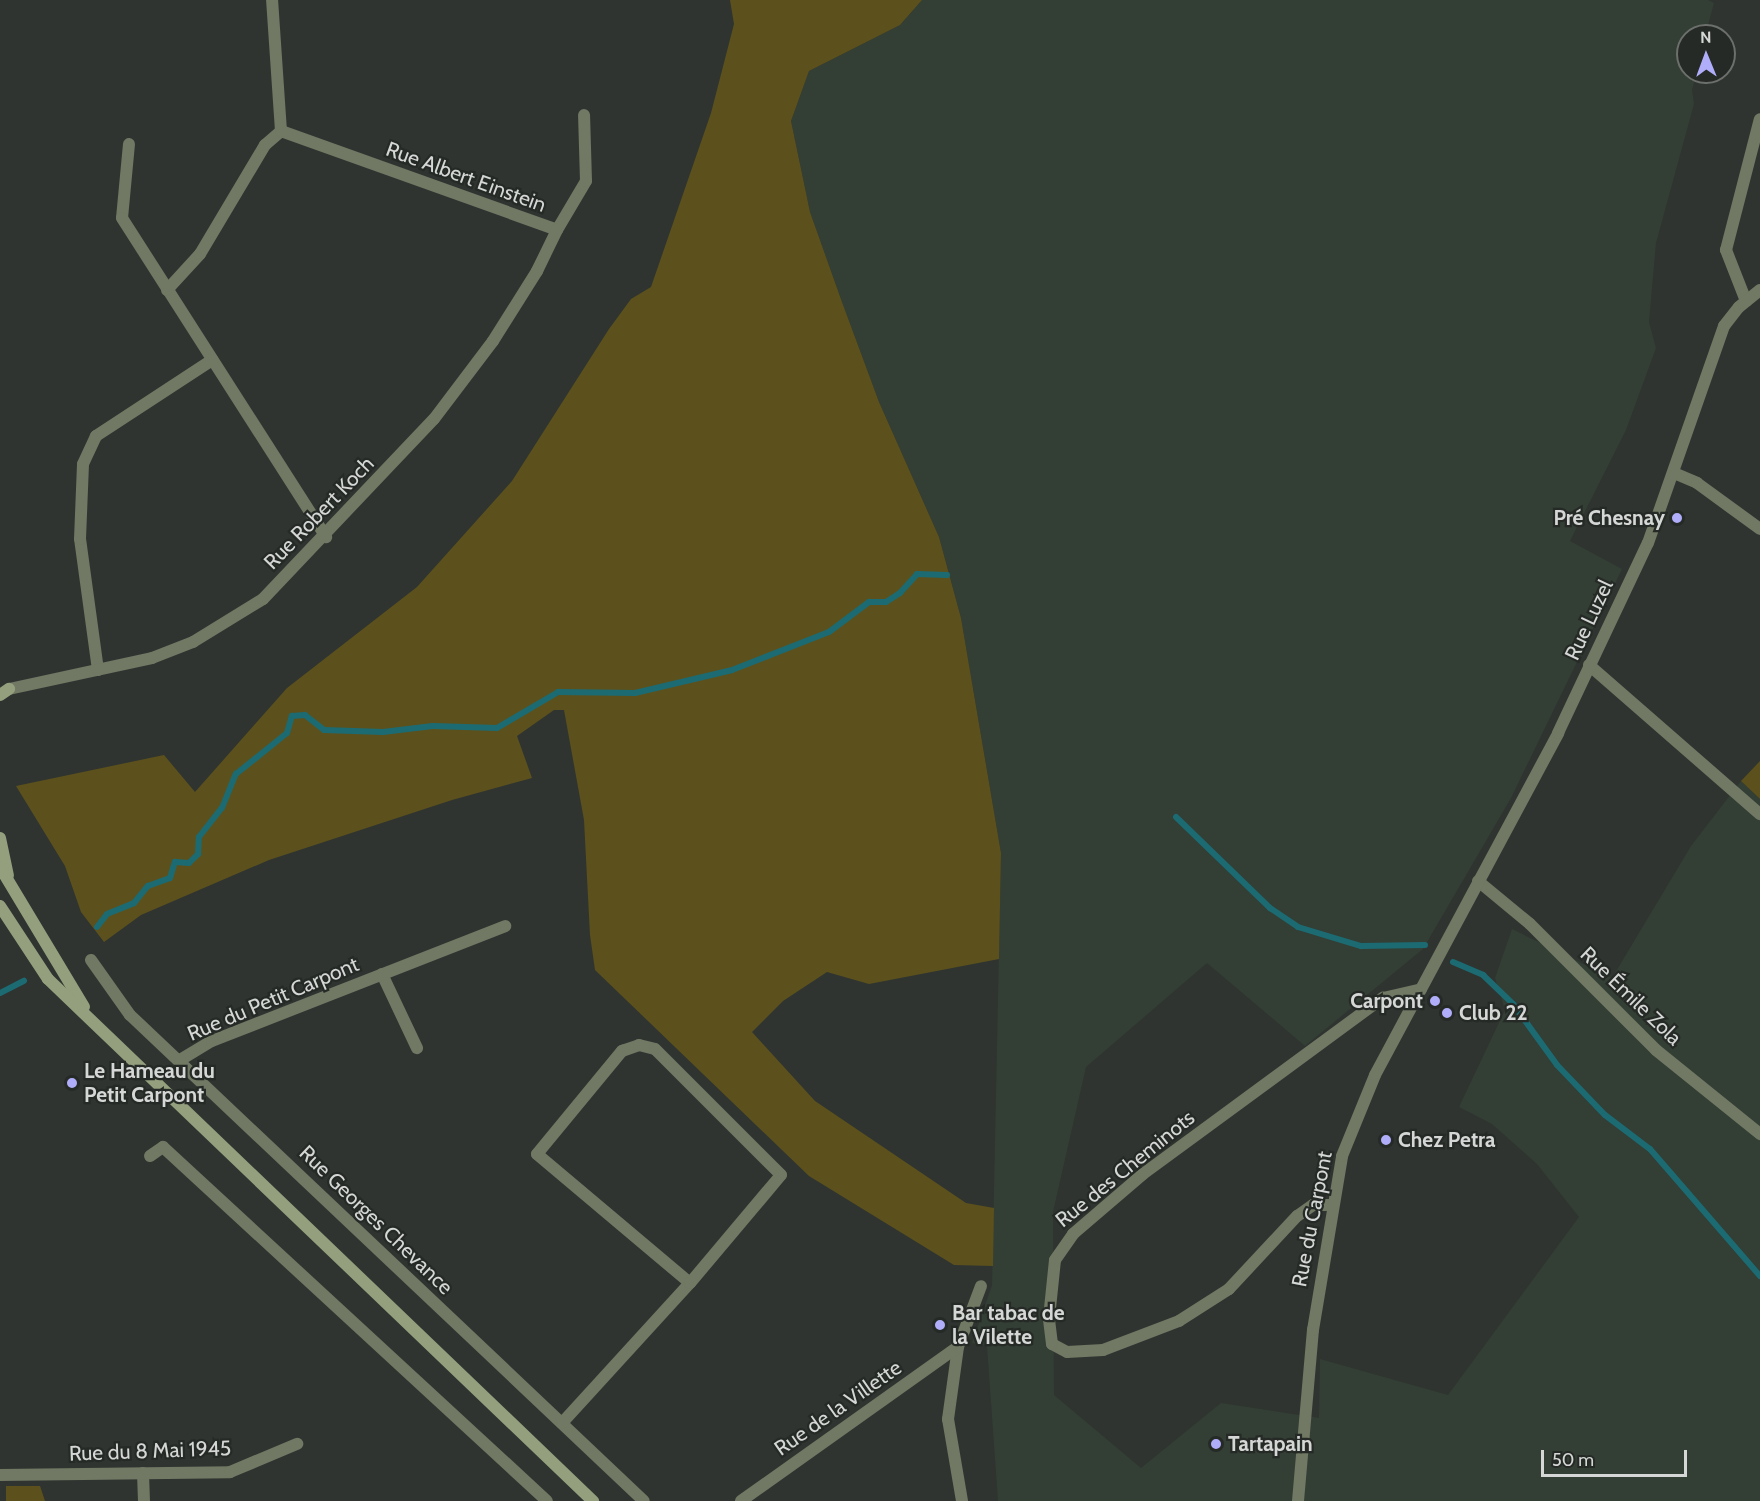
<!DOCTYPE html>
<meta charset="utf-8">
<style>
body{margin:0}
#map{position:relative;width:1760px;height:1501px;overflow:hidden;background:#2f3430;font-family:Cabin,sans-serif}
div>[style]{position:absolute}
.built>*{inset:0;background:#333e35}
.green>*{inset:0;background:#5c511c}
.stream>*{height:6px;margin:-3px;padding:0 3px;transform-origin:3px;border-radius:3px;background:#1c6b73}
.minor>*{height:12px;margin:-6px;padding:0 6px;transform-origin:6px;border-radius:6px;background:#717863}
.tertiary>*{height:12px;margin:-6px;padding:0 6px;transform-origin:6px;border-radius:6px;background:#717863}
.secondary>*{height:12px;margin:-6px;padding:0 6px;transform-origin:6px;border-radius:6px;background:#939f7d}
.dots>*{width:16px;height:16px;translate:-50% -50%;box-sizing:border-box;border:3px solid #262a26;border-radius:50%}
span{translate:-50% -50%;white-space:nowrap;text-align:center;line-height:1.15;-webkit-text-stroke:4.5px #262a26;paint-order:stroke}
.street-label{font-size:21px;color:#d4d7d5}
.poi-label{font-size:21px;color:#d4d7d5;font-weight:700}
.right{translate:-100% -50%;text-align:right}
.left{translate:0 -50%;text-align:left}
.north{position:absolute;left:1676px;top:24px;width:60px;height:60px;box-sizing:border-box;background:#262a26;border:2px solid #6c6f6c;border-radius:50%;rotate:359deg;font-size:16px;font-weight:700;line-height:24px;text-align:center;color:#d4d7d5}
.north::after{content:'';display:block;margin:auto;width:21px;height:27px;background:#b0aefa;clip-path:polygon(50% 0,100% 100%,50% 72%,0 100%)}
.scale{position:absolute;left:1541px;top:1450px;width:146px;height:27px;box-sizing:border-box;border:3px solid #d4d7d5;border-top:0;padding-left:8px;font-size:18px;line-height:21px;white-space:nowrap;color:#d4d7d5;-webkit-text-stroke:4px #262a26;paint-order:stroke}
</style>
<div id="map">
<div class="built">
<div style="clip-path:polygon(922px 0,1708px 0,1714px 3px,1705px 36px,1688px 36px,1688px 72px,1697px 72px,1692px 90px,1694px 104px,1656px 243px,1649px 322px,1656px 348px,1626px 430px,1570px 541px,1622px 569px,1511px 798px,1423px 949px,1305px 1046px,1207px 963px,1086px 1067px,1053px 1212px,1054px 1395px,1141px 1468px,1221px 1403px,1319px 1418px,1320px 1359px,1448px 1395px,1579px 1217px,1537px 1164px,1492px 1124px,1459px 1107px,1505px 1010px,1495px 978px,1512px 929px,1612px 978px,1691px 846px,1741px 781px,1760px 799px,1760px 1501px,998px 1501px,987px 1346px,972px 1343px,992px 1285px,1001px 853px,961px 618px,939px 537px,879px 402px,842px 302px,810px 212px,791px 121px,809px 71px,900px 25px)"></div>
</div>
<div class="green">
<div style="clip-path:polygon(730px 0,922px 0,900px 25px,809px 71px,791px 121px,810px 212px,842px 302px,879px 402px,939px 537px,961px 618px,1001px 853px,999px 959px,869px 984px,827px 972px,783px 1001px,752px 1032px,815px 1101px,966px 1203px,994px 1208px,993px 1266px,954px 1265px,809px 1176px,595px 970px,590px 935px,584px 820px,564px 710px,554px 710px,517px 736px,532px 778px,452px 800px,269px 860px,141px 915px,104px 942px,81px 912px,65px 866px,16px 786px,164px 755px,195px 792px,287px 688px,417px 587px,512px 481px,609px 329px,631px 299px,651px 287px,711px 113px,734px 24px)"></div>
<div style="clip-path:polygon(1760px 761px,1760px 799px,1741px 781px)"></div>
<div style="clip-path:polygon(6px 1486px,40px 1486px,45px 1501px,6px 1501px)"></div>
</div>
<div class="stream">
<div style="left:1176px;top:817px;width:131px;rotate:44.1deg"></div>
<div style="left:1270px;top:908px;width:34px;rotate:34deg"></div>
<div style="left:1298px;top:927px;width:66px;rotate:16.8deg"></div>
<div style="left:1361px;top:946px;width:64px;rotate:-0.9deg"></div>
<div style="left:97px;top:927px;width:16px;rotate:-52deg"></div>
<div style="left:107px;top:914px;width:29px;rotate:-22deg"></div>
<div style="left:134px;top:903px;width:22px;rotate:-51deg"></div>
<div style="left:148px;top:886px;width:23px;rotate:-20deg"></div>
<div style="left:170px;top:878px;width:17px;rotate:-73deg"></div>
<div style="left:175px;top:862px;width:14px;rotate:4deg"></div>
<div style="left:189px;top:863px;width:13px;rotate:-45deg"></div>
<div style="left:198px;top:854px;width:17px;rotate:-87deg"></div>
<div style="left:199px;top:837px;width:37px;rotate:-52deg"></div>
<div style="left:222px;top:808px;width:37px;rotate:-68deg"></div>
<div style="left:236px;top:774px;width:65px;rotate:-38.8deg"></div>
<div style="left:287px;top:733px;width:18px;rotate:-74deg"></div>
<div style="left:292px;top:716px;width:13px;rotate:-4deg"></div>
<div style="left:305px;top:715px;width:24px;rotate:38deg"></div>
<div style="left:324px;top:730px;width:59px;rotate:1.9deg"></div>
<div style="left:383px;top:732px;width:50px;rotate:-6.8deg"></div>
<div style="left:433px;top:726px;width:64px;rotate:1.8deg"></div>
<div style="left:497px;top:728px;width:71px;rotate:-30.5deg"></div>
<div style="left:558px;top:692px;width:77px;rotate:0.7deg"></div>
<div style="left:635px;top:693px;width:100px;rotate:-13.3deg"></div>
<div style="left:732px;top:670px;width:104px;rotate:-21.4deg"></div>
<div style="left:829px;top:632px;width:50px;rotate:-36.9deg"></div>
<div style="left:869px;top:602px;width:17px"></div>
<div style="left:886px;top:602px;width:17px;rotate:-33deg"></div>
<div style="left:900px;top:593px;width:25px;rotate:-48deg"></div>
<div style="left:917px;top:574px;width:30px;rotate:2deg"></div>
<div style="left:1453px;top:962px;width:33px;rotate:23deg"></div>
<div style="left:1483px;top:975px;width:42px;rotate:44deg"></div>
<div style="left:1513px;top:1004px;width:75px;rotate:54.2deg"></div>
<div style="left:1557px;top:1065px;width:69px;rotate:46.2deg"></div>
<div style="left:1605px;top:1115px;width:56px;rotate:37.1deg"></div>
<div style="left:1650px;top:1149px;width:168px;rotate:49.1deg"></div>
<div style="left:0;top:993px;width:27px;rotate:-27deg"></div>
</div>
<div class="minor">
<div style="left:281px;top:131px;width:293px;rotate:19.7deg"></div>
<div style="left:557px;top:230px;width:57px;rotate:-59.4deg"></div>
<div style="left:586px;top:181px;width:66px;rotate:-91.7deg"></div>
<div style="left:129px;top:144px;width:74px;rotate:95.4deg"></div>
<div style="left:122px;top:218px;width:379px;rotate:57.4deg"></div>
<div style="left:167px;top:290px;width:49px;rotate:-47.5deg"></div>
<div style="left:200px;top:254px;width:127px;rotate:-59.2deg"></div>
<div style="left:265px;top:145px;width:21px;rotate:-41deg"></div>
<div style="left:281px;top:131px;width:131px;rotate:-93.9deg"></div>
<div style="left:1746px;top:301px;width:55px;rotate:-111.4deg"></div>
<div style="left:1726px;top:250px;width:135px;rotate:-75.5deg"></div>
<div style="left:1674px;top:473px;width:25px;rotate:23deg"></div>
<div style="left:1697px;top:483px;width:78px;rotate:36.1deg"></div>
<div style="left:1589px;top:665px;width:227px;rotate:41.1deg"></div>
<div style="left:98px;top:670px;width:132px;rotate:-97.8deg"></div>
<div style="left:80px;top:539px;width:75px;rotate:-87.7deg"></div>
<div style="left:83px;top:464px;width:31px;rotate:-65deg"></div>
<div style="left:96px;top:436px;width:139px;rotate:-33.2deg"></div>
<div style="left:9px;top:689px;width:146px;rotate:-12.2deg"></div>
<div style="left:152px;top:658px;width:44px;rotate:-21.3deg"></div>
<div style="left:193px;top:642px;width:82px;rotate:-31.6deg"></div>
<div style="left:263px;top:599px;width:248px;rotate:-46.5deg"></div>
<div style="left:434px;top:419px;width:98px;rotate:-52.9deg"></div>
<div style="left:493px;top:341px;width:83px;rotate:-57.8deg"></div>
<div style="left:537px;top:271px;width:46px;rotate:-64deg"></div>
<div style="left:91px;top:960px;width:67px;rotate:54.7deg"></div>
<div style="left:130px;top:1015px;width:707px;rotate:43.4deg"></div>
<div style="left:382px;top:974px;width:82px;rotate:64.7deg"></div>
<div style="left:180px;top:1060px;width:37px;rotate:-31deg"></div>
<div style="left:212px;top:1041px;width:315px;rotate:-21.4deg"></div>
<div style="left:150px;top:1156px;width:16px;rotate:-35deg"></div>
<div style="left:163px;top:1147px;width:522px;rotate:42.67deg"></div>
<div style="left:1331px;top:1205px;width:18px;rotate:180deg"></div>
<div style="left:1313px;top:1205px;width:19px;rotate:145deg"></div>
<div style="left:1297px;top:1216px;width:100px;rotate:133deg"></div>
<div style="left:1229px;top:1289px;width:59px;rotate:147.4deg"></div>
<div style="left:1179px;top:1321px;width:81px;rotate:159.1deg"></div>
<div style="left:1103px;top:1350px;width:36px;rotate:177deg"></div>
<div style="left:1067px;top:1352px;width:17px;rotate:-152deg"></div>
<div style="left:1052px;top:1344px;width:26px;rotate:-97deg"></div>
<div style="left:1049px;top:1318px;width:58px;rotate:-84.1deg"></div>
<div style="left:1055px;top:1260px;width:32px;rotate:-55deg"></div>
<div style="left:1073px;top:1234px;width:92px;rotate:-40.6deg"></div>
<div style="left:1143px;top:1174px;width:298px;rotate:-36.3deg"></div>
<div style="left:1383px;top:998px;width:39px;rotate:-13deg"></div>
<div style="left:958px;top:1347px;width:73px;rotate:97.9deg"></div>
<div style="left:948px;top:1419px;width:83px;rotate:80.3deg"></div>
<div style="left:562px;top:1423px;width:190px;rotate:-47.6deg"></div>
<div style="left:690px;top:1283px;width:200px;rotate:-139.9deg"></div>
<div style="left:537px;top:1154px;width:134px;rotate:-50.5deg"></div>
<div style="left:622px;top:1051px;width:18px;rotate:-19deg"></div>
<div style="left:639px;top:1045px;width:16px;rotate:14deg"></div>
<div style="left:655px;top:1049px;width:178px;rotate:45deg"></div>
<div style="left:781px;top:1175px;width:141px;rotate:130.1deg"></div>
<div style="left:143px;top:1473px;width:28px;rotate:88deg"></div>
<div style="left:0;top:1475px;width:230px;rotate:-0.7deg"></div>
<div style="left:230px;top:1472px;width:73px;rotate:-22.7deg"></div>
<div style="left:741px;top:1501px;width:266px;rotate:-35.4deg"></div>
<div style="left:958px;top:1347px;width:65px;rotate:-69.3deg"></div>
</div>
<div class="tertiary">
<div style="left:1478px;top:881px;width:67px;rotate:39.6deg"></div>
<div style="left:1530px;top:924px;width:178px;rotate:45deg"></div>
<div style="left:1656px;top:1050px;width:134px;rotate:38.9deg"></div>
<div style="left:1298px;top:1501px;width:172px;rotate:-85deg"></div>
<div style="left:1313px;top:1330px;width:176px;rotate:-80.5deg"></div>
<div style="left:1342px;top:1156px;width:87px;rotate:-67.8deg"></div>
<div style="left:1375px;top:1075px;width:388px;rotate:-61.8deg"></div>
<div style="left:1558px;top:733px;width:210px;rotate:-64.7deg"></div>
<div style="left:1648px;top:543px;width:230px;rotate:-70.7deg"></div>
<div style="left:1724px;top:326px;width:24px;rotate:-52deg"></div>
<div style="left:1739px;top:307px;width:27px;rotate:-39deg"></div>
</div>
<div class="secondary">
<div style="left:0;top:695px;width:11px;rotate:-34deg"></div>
<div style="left:0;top:838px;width:38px;rotate:78deg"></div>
<div style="left:0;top:867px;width:163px;rotate:59deg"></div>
<div style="left:0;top:906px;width:87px;rotate:56.7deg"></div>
<div style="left:48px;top:979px;width:755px;rotate:43.77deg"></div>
</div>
<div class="dots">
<div style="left:1677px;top:518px;background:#b0aefa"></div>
<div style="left:1435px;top:1001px;background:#b0aefa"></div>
<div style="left:1447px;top:1013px;background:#b0aefa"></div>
<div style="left:72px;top:1083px;background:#b0aefa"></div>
<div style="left:1386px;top:1140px;background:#b0aefa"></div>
<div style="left:940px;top:1325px;background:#b0aefa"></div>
<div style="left:1216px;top:1444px;background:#b0aefa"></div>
</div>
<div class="street-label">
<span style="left:466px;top:177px;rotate:20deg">Rue Albert Einstein</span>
<span style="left:319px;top:513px;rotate:-46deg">Rue Robert Koch</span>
<span style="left:1589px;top:620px;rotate:-65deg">Rue Luzel</span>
<span style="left:1631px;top:996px;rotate:44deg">Rue Émile Zola</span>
<span style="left:273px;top:999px;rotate:-23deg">Rue du Petit Carpont</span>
<span style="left:1125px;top:1169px;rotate:-39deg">Rue des Cheminots</span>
<span style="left:1312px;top:1219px;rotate:-79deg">Rue du Carpont</span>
<span style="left:376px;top:1220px;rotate:44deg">Rue Georges Chevance</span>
<span style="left:838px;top:1408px;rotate:-35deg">Rue de la Villette</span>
<span style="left:150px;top:1451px;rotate:-2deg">Rue du 8 Mai 1945</span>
</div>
<div class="poi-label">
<span class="right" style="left:1665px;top:518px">Pré Chesnay</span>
<span class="right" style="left:1423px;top:1001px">Carpont</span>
<span class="left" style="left:1459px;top:1013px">Club 22</span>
<span class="left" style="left:84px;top:1083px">Le Hameau du<br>Petit Carpont</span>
<span class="left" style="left:1398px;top:1140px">Chez Petra</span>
<span class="left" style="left:952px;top:1325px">Bar tabac de<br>la Vilette</span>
<span class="left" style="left:1228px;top:1444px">Tartapain</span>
</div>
<div class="north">N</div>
<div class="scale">50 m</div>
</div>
